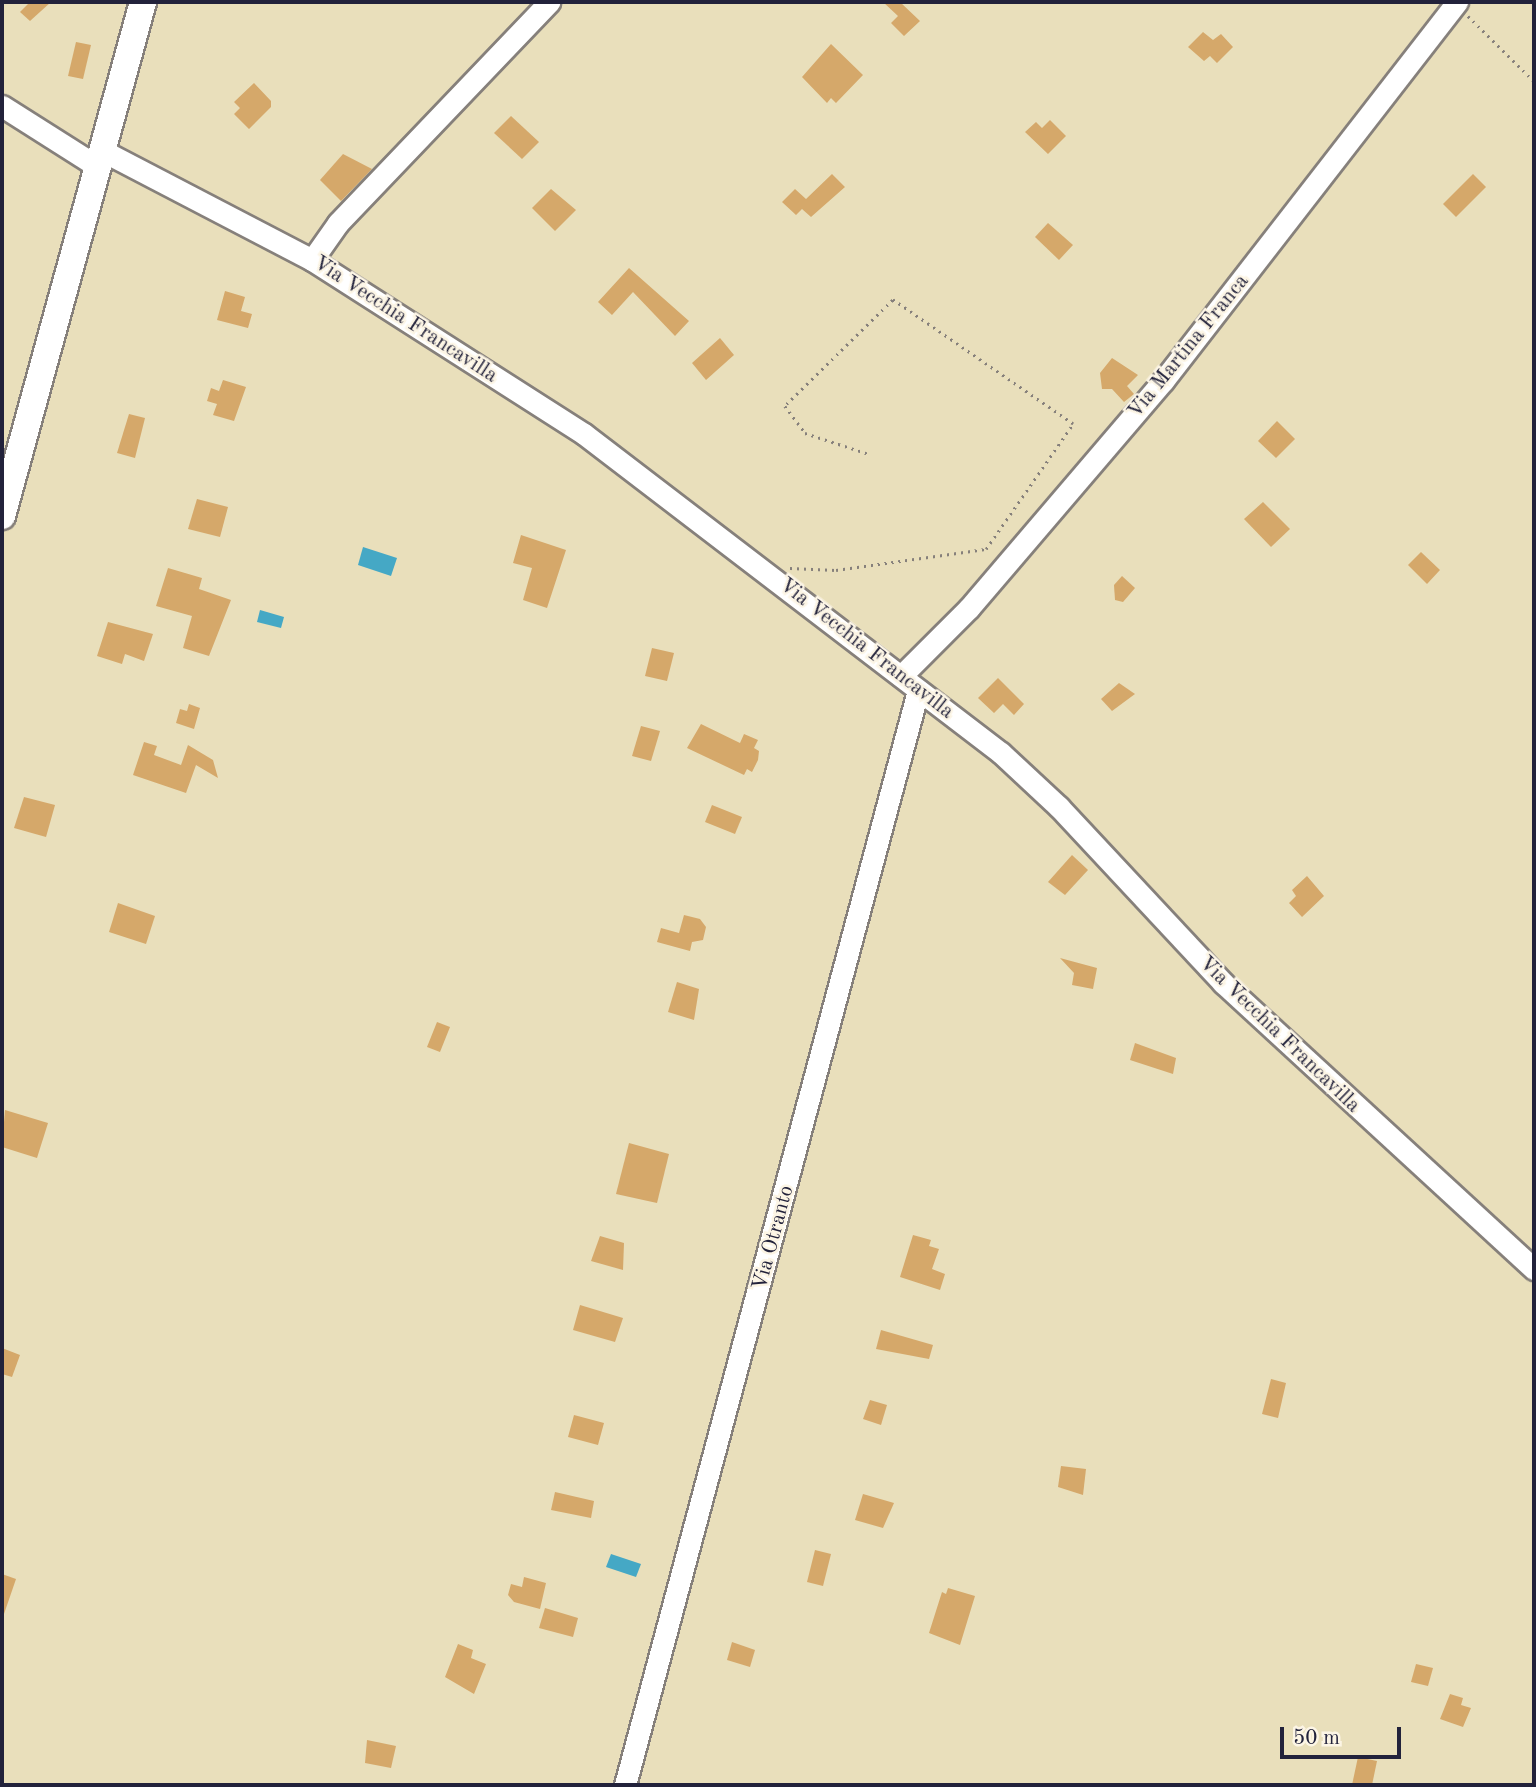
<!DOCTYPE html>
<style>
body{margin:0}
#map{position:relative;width:1536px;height:1787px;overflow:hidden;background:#e9dfbb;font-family:"Old Standard TT",serif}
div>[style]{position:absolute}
.water>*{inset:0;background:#45a8c5}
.building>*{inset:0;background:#d5a86a}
.path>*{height:2.5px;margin-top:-1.25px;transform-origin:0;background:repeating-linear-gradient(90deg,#86807b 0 2px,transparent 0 7px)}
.roads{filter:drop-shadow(2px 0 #86807b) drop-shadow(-2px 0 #86807b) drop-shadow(0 2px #86807b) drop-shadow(0 -2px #86807b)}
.minor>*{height:21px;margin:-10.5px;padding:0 10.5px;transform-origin:10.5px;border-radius:10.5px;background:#fff}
.major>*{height:26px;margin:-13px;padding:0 13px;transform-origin:13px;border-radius:13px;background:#fff}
span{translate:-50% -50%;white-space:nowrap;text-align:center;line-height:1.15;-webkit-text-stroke:5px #fcf5e5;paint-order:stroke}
.street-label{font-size:21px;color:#22223b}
.frame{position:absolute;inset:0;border:4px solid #22223b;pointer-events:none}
.scale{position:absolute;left:1280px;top:1727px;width:121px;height:32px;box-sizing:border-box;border:4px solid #22223b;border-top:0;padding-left:9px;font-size:21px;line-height:24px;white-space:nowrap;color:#22223b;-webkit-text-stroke:5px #fcf5e5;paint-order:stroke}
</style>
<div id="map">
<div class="water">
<div style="clip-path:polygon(363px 547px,397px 558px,391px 576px,358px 565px)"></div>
<div style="clip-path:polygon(260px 610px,284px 617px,281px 628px,257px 622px)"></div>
<div style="clip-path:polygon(611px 1554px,641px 1564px,636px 1577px,606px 1567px)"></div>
</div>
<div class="building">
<div style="clip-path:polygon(30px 2px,51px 2px,30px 21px,20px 12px)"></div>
<div style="clip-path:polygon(883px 2px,900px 2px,920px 21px,904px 36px,891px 23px,898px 16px)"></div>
<div style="clip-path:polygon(1203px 32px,1213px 40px,1221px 34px,1233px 47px,1217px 63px,1210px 56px,1204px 61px,1188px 47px)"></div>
<div style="clip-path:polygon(76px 42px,91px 45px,83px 79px,68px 76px)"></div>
<div style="clip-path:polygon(831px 44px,863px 75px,836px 103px,831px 98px,827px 103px,802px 77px)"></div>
<div style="clip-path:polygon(254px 83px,271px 101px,271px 107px,249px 129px,234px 114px,240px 108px,234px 102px)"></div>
<div style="clip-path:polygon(511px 116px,539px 142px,522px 159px,494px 133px)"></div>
<div style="clip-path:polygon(1050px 120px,1066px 136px,1048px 154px,1025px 132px,1036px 122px,1042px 128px)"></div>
<div style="clip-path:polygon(343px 154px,372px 169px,341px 201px,320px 180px)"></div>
<div style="clip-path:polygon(832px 174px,845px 187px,811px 217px,802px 209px,796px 215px,782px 202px,795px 189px,806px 199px)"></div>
<div style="clip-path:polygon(1473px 174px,1486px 187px,1456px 217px,1443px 204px)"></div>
<div style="clip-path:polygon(551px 189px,576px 210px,555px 231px,532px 208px)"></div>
<div style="clip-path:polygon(1048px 223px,1073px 245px,1059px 260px,1035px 237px)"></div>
<div style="clip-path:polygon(629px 268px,689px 321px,675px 336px,633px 292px,612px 315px,598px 302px)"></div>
<div style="clip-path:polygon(225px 291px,245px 297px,241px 311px,252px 314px,248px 328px,217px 320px)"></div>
<div style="clip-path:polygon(720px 338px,734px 355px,706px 380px,692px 363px)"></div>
<div style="clip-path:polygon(1112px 358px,1138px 375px,1127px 386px,1134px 394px,1124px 402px,1112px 389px,1102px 389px,1100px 373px)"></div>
<div style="clip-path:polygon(223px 380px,246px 387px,234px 421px,213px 415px,217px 404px,207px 401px,211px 388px,219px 391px)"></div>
<div style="clip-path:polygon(129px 414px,145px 418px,135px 458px,117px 453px)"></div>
<div style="clip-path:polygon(1277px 421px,1295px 439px,1276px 458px,1258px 441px)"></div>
<div style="clip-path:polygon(197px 499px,228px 507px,220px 537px,188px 529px)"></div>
<div style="clip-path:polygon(1263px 502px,1290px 529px,1271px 547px,1244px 519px)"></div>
<div style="clip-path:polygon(521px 535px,566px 550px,547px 608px,523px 600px,532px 568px,513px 563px)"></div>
<div style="clip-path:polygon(1421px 552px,1440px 570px,1427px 584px,1408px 565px)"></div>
<div style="clip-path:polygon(168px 568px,202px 578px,199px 589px,231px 600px,209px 656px,183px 648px,192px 616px,156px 606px)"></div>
<div style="clip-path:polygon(1122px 576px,1135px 588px,1123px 602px,1115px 600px,1114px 585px)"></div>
<div style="clip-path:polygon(108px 622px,153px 634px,144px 661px,125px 654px,122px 664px,97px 656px)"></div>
<div style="clip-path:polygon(652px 648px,674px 653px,667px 681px,645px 676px)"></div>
<div style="clip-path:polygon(998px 678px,1024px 704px,1014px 715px,1003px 704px,994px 713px,978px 698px)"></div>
<div style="clip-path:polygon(1119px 683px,1135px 694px,1112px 711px,1101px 699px)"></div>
<div style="clip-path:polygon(189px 704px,200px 708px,194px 729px,176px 723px,180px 709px,187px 711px)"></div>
<div style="clip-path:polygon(701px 724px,740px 743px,744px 734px,758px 740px,754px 748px,759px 751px,758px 760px,752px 772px,747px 769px,744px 775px,687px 748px)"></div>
<div style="clip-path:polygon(641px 726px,660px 731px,651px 761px,632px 756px)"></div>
<div style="clip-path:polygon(144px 742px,157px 746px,154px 755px,181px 765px,188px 745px,213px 760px,218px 778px,196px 765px,186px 793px,133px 775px)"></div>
<div style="clip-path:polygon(24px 797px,55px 805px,46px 837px,14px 828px)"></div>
<div style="clip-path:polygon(712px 805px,742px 817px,735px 834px,705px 822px)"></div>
<div style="clip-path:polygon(1072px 855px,1088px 870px,1065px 895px,1048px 882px)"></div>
<div style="clip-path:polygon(1307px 876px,1324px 896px,1302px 917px,1289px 903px,1296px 896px,1292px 890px)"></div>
<div style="clip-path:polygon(118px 903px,155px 916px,146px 944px,109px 932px)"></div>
<div style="clip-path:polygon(684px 915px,700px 919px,706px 927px,703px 940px,692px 942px,690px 951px,657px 942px,661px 928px,679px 933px)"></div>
<div style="clip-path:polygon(1060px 958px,1097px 968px,1093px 989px,1072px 985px,1074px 973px)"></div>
<div style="clip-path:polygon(677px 982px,699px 989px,694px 1020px,668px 1012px)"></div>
<div style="clip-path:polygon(437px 1022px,450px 1027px,440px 1052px,427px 1047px)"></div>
<div style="clip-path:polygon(1135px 1043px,1176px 1058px,1173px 1074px,1130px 1060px)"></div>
<div style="clip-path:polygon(5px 1110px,48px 1123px,37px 1158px,2px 1147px)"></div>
<div style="clip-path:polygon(629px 1143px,669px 1154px,657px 1203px,616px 1194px)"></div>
<div style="clip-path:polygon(913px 1235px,931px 1240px,929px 1246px,939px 1249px,932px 1269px,945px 1274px,940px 1290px,900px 1277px)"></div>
<div style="clip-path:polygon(600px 1236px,624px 1243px,623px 1270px,591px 1261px)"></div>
<div style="clip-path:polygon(580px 1305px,623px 1318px,615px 1342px,573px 1330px)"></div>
<div style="clip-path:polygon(881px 1330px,933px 1345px,929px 1359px,876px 1349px)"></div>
<div style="clip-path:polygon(2px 1348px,20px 1355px,12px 1377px,2px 1374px)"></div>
<div style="clip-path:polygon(1271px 1379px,1286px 1383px,1278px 1418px,1262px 1414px)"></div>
<div style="clip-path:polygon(870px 1400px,887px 1405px,881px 1425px,863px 1419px)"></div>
<div style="clip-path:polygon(574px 1415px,604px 1423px,598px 1445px,568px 1437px)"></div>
<div style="clip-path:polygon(1061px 1466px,1086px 1469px,1083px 1495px,1058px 1487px)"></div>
<div style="clip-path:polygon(555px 1492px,594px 1501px,591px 1518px,551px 1510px)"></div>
<div style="clip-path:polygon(863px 1494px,894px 1503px,883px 1528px,855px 1520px)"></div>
<div style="clip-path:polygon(815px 1550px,831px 1554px,823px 1586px,807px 1582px)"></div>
<div style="clip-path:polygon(2px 1574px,16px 1579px,4px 1614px,2px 1613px)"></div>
<div style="clip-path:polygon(524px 1577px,546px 1583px,540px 1609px,514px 1602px,508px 1595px,511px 1584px,522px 1587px)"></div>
<div style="clip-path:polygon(948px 1588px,975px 1596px,960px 1645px,929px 1633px,942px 1592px,946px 1594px)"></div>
<div style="clip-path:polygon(545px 1608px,578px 1618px,573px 1637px,539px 1628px)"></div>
<div style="clip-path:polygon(732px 1642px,755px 1650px,750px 1667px,727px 1660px)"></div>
<div style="clip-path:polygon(458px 1644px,473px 1650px,471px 1658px,486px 1664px,474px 1694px,445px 1677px)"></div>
<div style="clip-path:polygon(1416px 1664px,1433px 1668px,1428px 1686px,1411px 1682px)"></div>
<div style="clip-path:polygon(1450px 1694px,1463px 1698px,1461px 1705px,1471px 1708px,1463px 1727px,1440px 1719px)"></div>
<div style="clip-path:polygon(367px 1740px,396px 1746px,391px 1768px,365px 1763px)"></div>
<div style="clip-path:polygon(1358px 1757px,1377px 1761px,1372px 1785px,1352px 1785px)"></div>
</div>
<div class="path">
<div style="left:1468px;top:16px;width:93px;rotate:44.6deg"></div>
<div style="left:790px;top:568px;width:46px;rotate:2.5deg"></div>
<div style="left:836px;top:570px;width:151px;rotate:-8deg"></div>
<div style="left:986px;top:549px;width:152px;rotate:-55.2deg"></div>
<div style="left:1073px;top:424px;width:219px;rotate:-145.4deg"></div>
<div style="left:893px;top:300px;width:151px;rotate:135.5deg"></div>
<div style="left:785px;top:406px;width:34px;rotate:53deg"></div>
<div style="left:805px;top:433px;width:67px;rotate:18.2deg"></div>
</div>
<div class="roads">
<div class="minor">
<div style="left:2px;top:106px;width:114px;rotate:32.4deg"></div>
<div style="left:103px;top:151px;width:236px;rotate:27.5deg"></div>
<div style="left:312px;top:260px;width:323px;rotate:32.6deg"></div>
<div style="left:584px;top:434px;width:525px;rotate:37.42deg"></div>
<div style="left:1001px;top:753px;width:79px;rotate:43deg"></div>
<div style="left:1059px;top:807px;width:241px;rotate:47deg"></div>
<div style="left:1223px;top:983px;width:423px;rotate:42.6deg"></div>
<div style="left:312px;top:260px;width:45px;rotate:-54.9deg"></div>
<div style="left:338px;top:223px;width:306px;rotate:-46.3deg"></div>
<div style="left:901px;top:676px;width:96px;rotate:-45deg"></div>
<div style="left:969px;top:608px;width:299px;rotate:-49.5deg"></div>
<div style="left:1163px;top:381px;width:480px;rotate:-52.2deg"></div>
<div style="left:625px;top:1785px;width:1133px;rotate:-75.01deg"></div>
</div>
<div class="major">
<div style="left:2px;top:516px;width:533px;rotate:-74.66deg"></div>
</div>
</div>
<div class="street-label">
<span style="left:405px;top:320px;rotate:33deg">Via Vecchia Francavilla</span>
<span style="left:1189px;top:347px;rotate:-51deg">Via Martina Franca</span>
<span style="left:866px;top:649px;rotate:38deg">Via Vecchia Francavilla</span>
<span style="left:1279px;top:1035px;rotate:44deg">Via Vecchia Francavilla</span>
<span style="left:774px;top:1238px;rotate:-75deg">Via Otranto</span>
</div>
<div class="frame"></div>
<div class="scale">50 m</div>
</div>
